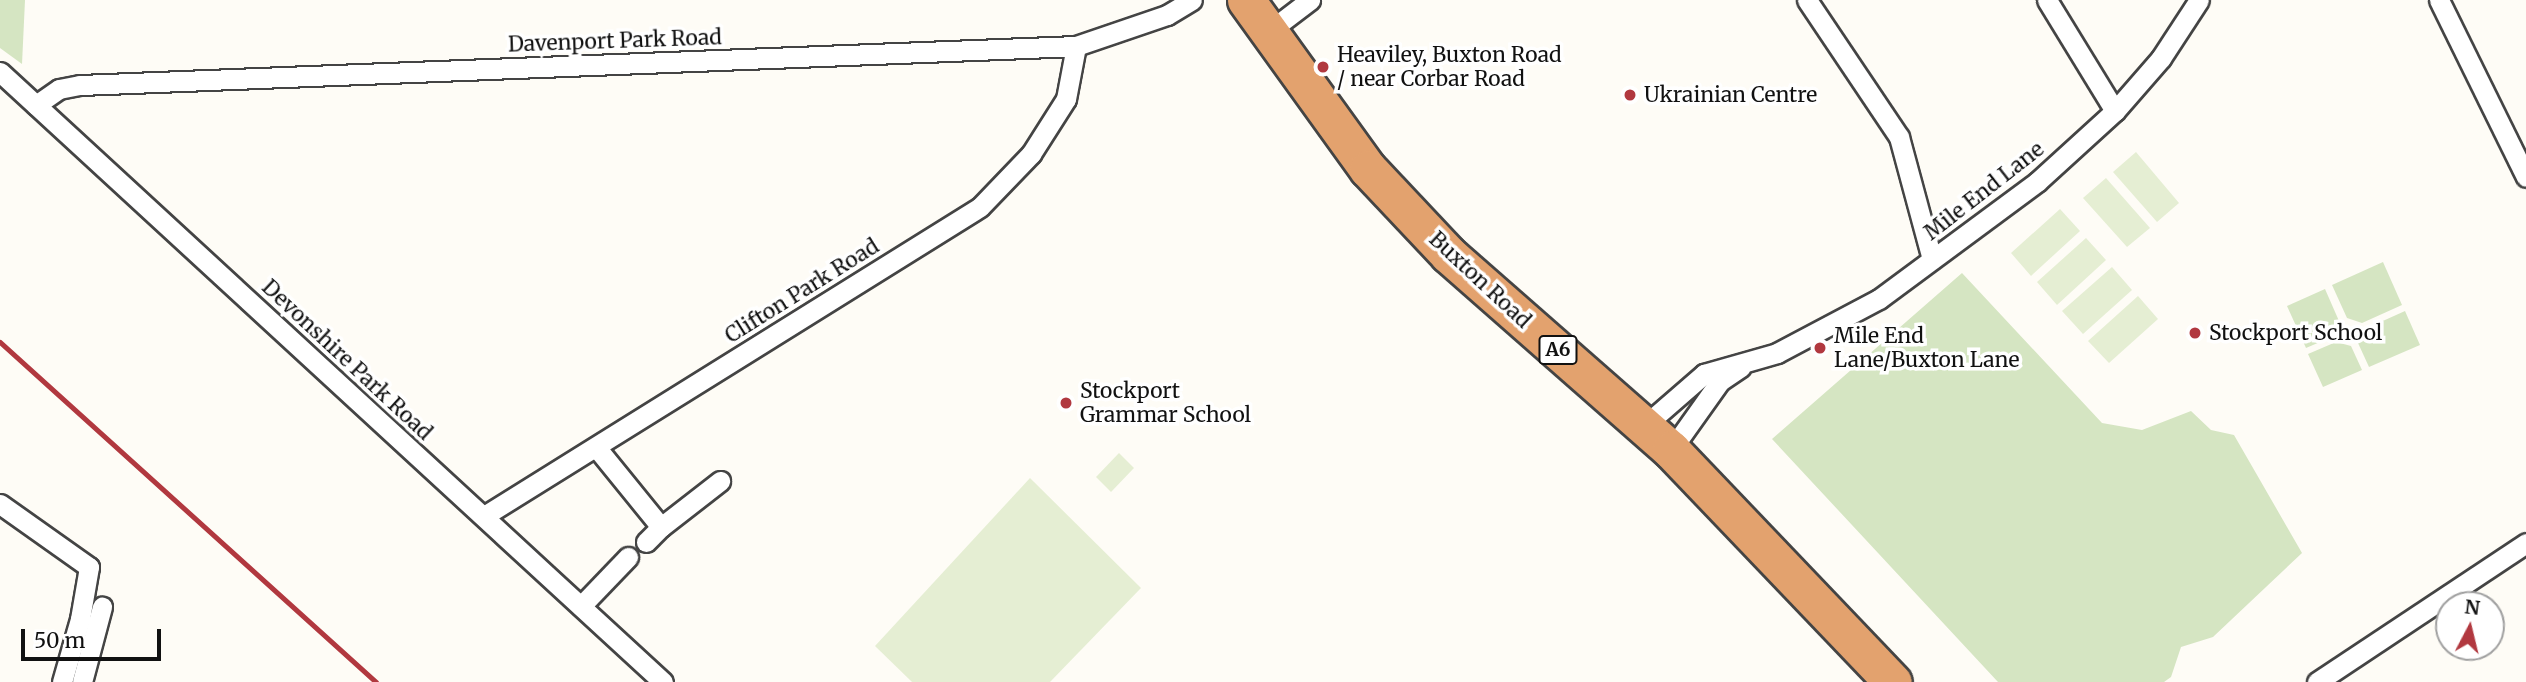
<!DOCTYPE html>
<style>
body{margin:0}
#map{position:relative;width:2526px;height:682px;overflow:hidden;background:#fefcf6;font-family:Merriweather,serif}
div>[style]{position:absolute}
.green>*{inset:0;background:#d5e5c2}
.pitch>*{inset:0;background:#e5eed3}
.roads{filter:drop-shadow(2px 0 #444) drop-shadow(-2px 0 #444) drop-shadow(0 2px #444) drop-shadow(0 -2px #444)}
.street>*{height:19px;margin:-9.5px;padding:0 9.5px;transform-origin:9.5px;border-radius:9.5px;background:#fff}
.highway>*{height:37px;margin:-18.5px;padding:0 18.5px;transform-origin:18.5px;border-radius:18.5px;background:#e3a26e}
.rail>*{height:5px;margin:-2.5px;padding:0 2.5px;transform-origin:2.5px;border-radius:2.5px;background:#b1383f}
.dots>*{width:19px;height:19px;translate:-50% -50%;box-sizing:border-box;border:4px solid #fff;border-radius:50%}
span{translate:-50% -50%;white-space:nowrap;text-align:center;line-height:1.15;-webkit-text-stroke:7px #fff;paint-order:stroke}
.shield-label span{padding:2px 5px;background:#fff;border:2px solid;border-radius:5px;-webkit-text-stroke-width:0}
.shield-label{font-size:19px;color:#111;font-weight:700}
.street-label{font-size:21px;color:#111}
.poi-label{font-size:21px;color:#111}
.left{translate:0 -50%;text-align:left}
.north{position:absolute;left:2435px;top:591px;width:70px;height:70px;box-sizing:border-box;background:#fff;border:2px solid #a0a0a0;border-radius:50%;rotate:7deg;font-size:19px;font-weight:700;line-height:28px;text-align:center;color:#111}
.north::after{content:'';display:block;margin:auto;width:24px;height:32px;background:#b1383f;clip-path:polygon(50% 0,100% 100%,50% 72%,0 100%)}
.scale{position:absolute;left:21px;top:629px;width:140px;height:32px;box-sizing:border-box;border:4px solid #111;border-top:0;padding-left:9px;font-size:21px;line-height:24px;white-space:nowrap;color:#111;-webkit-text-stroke:5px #fff;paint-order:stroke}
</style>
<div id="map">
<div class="green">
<div style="clip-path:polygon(0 0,25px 0,22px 64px,0 48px)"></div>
<div style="clip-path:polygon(2383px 262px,2402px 305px,2362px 323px,2347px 318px,2332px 285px)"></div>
<div style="clip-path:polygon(1962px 273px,2102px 423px,2142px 430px,2191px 411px,2211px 430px,2234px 435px,2302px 553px,2213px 637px,2181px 647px,2171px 677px,2164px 682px,1998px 682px,1772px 439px)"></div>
<div style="clip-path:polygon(2325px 289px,2339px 321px,2334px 336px,2306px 348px,2287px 306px)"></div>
<div style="clip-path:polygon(2405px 311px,2420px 345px,2369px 367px,2358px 343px,2365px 329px)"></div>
<div style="clip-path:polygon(2336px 342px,2351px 346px,2362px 370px,2323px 387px,2308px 354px)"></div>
</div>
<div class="pitch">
<div style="clip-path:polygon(2136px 152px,2179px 203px,2157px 222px,2113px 172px)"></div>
<div style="clip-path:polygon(2106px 178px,2150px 228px,2127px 247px,2083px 198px)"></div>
<div style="clip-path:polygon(2060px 209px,2080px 231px,2031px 276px,2011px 253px)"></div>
<div style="clip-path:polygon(2086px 238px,2106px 260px,2057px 305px,2037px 282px)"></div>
<div style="clip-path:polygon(2112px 267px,2132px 290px,2083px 334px,2062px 311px)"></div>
<div style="clip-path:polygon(2138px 296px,2158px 319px,2109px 363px,2088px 341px)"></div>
<div style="clip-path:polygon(1119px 453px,1134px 468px,1111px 492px,1096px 477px)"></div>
<div style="clip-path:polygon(1030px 478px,1141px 588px,1050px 682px,912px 682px,875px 646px)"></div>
</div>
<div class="roads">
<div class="street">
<div style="left:1807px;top:0;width:165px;rotate:56.1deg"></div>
<div style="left:1899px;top:137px;width:126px;rotate:74.9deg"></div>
<div style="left:2047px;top:0;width:130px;rotate:58.5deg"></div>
<div style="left:2439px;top:0;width:197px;rotate:63.8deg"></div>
<div style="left:1268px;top:32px;width:53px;rotate:-37.3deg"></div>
<div style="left:0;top:72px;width:901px;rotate:42.62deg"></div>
<div style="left:36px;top:105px;width:28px;rotate:-35deg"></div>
<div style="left:59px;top:89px;width:21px;rotate:-11deg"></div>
<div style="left:80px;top:85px;width:997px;rotate:-2.24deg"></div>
<div style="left:1076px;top:46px;width:96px;rotate:-18.8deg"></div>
<div style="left:1167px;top:15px;width:29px;rotate:-31deg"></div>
<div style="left:1643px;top:427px;width:81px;rotate:-41deg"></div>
<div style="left:1704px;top:374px;width:76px;rotate:-16deg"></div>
<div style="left:1777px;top:353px;width:115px;rotate:-27.9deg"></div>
<div style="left:1879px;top:299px;width:197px;rotate:-36.5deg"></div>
<div style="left:2037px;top:182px;width:105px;rotate:-42.3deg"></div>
<div style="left:2115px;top:111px;width:70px;rotate:-49deg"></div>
<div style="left:2161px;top:58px;width:69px;rotate:-56.8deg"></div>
<div style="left:596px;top:447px;width:103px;rotate:50.9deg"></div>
<div style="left:661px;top:527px;width:75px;rotate:-37.9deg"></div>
<div style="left:1671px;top:450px;width:85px;rotate:-54.6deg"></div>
<div style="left:1720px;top:381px;width:25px;rotate:-34deg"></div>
<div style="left:0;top:504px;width:109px;rotate:35.3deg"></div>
<div style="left:89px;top:567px;width:53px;rotate:99.8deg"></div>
<div style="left:80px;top:619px;width:66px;rotate:105.9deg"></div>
<div style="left:484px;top:516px;width:584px;rotate:-31.92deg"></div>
<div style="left:980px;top:207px;width:74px;rotate:-46.1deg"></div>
<div style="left:1031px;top:154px;width:65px;rotate:-57.5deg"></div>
<div style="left:1066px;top:99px;width:54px;rotate:-79.3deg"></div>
<div style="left:646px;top:542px;width:21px;rotate:-45deg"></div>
<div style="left:581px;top:606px;width:68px;rotate:-46.2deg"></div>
<div style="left:82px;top:682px;width:78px;rotate:-75.1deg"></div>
<div style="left:2317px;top:682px;width:251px;rotate:-33.6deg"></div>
</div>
<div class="highway">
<div style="left:1246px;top:0;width:208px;rotate:54.2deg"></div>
<div style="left:1368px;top:169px;width:117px;rotate:46.7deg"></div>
<div style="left:1448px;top:254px;width:297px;rotate:41.3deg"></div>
<div style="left:1671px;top:450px;width:321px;rotate:46.3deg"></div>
</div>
</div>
<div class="rail">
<div style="left:0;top:342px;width:507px;rotate:42.12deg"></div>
</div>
<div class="dots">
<div style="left:1323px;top:67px;background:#b1383f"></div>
<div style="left:1630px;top:95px;background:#b1383f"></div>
<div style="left:2195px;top:333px;background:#b1383f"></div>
<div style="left:1820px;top:348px;background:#b1383f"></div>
<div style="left:1066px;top:403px;background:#b1383f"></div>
</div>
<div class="shield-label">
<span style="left:1558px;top:350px">A6</span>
</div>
<div class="street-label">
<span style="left:615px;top:41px;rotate:-2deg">Davenport Park Road</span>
<span style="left:1984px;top:191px;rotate:-38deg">Mile End Lane</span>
<span style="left:1480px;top:280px;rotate:43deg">Buxton Road</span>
<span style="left:802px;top:291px;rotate:-32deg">Clifton Park Road</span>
<span style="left:347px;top:360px;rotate:43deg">Devonshire Park Road</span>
</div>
<div class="poi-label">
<span class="left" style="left:1337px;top:67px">Heaviley, Buxton Road<br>/ near Corbar Road</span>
<span class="left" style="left:1644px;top:95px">Ukrainian Centre</span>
<span class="left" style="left:2209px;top:333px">Stockport School</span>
<span class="left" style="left:1834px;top:348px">Mile End<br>Lane/Buxton Lane</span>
<span class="left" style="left:1080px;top:403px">Stockport<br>Grammar School</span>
</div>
<div class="north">N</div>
<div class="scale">50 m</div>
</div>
